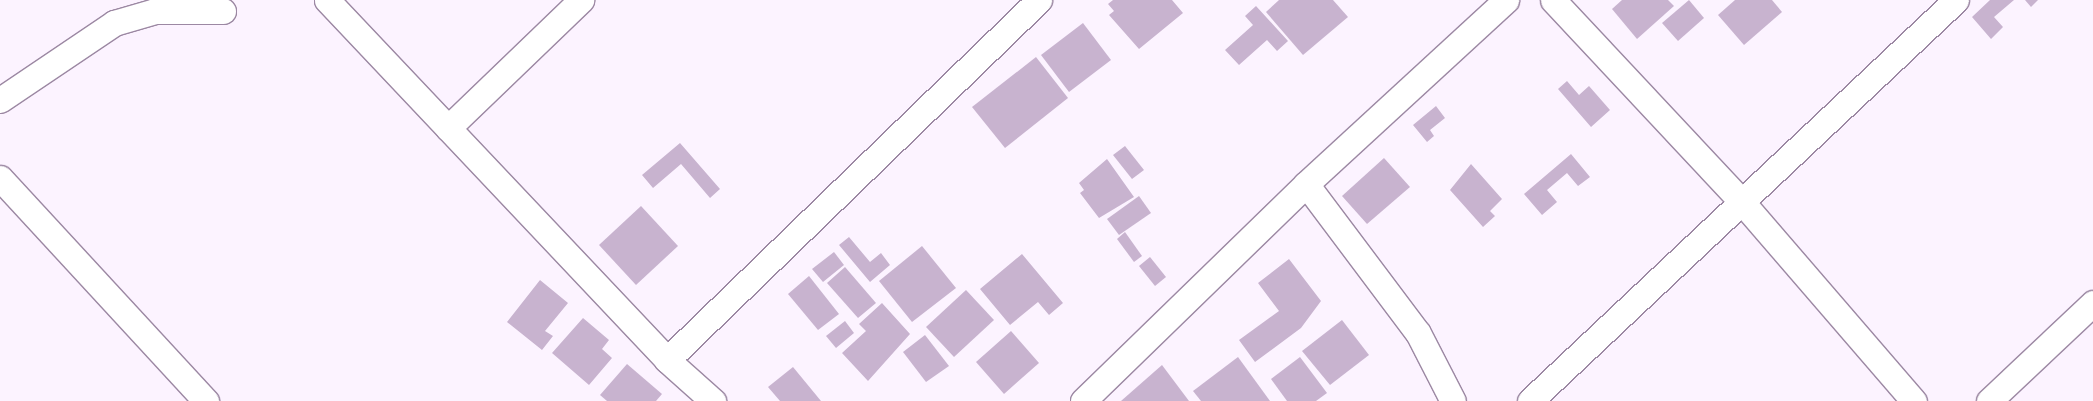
<!DOCTYPE html>
<style>
body{margin:0}
#map{position:relative;width:2093px;height:401px;overflow:hidden;background:#fcf3ff;font-family:"DM Sans",sans-serif}
div>[style]{position:absolute}
.building>*{inset:0;background:#c8b3cf}
.roads{filter:drop-shadow(1px 0 #9c88a3) drop-shadow(-1px 0 #9c88a3) drop-shadow(0 1px #9c88a3) drop-shadow(0 -1px #9c88a3)}
.minor>*{height:25px;margin:-12.5px;padding:0 12.5px;transform-origin:12.5px;border-radius:12.5px;background:#fff}
span{translate:-50% -50%;white-space:nowrap;text-align:center;line-height:1.15;-webkit-text-stroke:4.5px #fcf3ff;paint-order:stroke}
</style>
<div id="map">
<div class="building">
<div style="clip-path:polygon(1113px 0,1172px 0,1183px 13px,1139px 49px,1109px 15px,1114px 11px,1108px 4px)"></div>
<div style="clip-path:polygon(1279px 0,1333px 0,1348px 17px,1303px 55px,1266px 12px)"></div>
<div style="clip-path:polygon(1622px 0,1668px 0,1674px 6px,1637px 39px,1612px 9px)"></div>
<div style="clip-path:polygon(1689px 0,1704px 18px,1678px 41px,1662px 23px)"></div>
<div style="clip-path:polygon(1735px 0,1772px 0,1782px 12px,1744px 45px,1718px 15px)"></div>
<div style="clip-path:polygon(1990px 0,2014px 0,1994px 17px,2003px 27px,1991px 39px,1972px 17px)"></div>
<div style="clip-path:polygon(2025px 0,2038px 0,2031px 7px)"></div>
<div style="clip-path:polygon(1256px 6px,1288px 41px,1277px 51px,1267px 40px,1239px 65px,1225px 50px,1253px 25px,1245px 16px)"></div>
<div style="clip-path:polygon(1083px 23px,1111px 60px,1069px 92px,1041px 55px)"></div>
<div style="clip-path:polygon(1036px 57px,1068px 98px,1005px 148px,972px 107px)"></div>
<div style="clip-path:polygon(1567px 81px,1579px 95px,1589px 86px,1610px 110px,1591px 127px,1558px 89px)"></div>
<div style="clip-path:polygon(1436px 106px,1445px 118px,1430px 130px,1434px 136px,1427px 142px,1413px 125px)"></div>
<div style="clip-path:polygon(680px 143px,720px 189px,710px 198px,681px 164px,653px 188px,642px 175px)"></div>
<div style="clip-path:polygon(1125px 146px,1144px 170px,1132px 179px,1113px 155px)"></div>
<div style="clip-path:polygon(1571px 154px,1590px 177px,1578px 186px,1567px 173px,1547px 190px,1557px 202px,1542px 215px,1524px 194px)"></div>
<div style="clip-path:polygon(1384px 158px,1410px 187px,1367px 224px,1342px 196px)"></div>
<div style="clip-path:polygon(1107px 159px,1134px 197px,1099px 218px,1080px 193px,1084px 190px,1079px 183px)"></div>
<div style="clip-path:polygon(1471px 164px,1502px 199px,1490px 211px,1495px 216px,1483px 227px,1450px 190px)"></div>
<div style="clip-path:polygon(1139px 196px,1151px 213px,1119px 235px,1107px 219px)"></div>
<div style="clip-path:polygon(641px 206px,678px 246px,636px 285px,599px 245px)"></div>
<div style="clip-path:polygon(1125px 232px,1142px 256px,1134px 262px,1117px 239px)"></div>
<div style="clip-path:polygon(849px 237px,870px 262px,881px 253px,890px 265px,870px 282px,839px 245px)"></div>
<div style="clip-path:polygon(922px 246px,956px 288px,912px 322px,879px 281px)"></div>
<div style="clip-path:polygon(834px 252px,844px 265px,823px 282px,812px 269px)"></div>
<div style="clip-path:polygon(1022px 254px,1063px 303px,1049px 315px,1038px 302px,1010px 325px,980px 289px)"></div>
<div style="clip-path:polygon(1150px 257px,1166px 277px,1155px 286px,1139px 266px)"></div>
<div style="clip-path:polygon(1289px 259px,1321px 301px,1301px 328px,1255px 362px,1239px 340px,1279px 311px,1258px 283px)"></div>
<div style="clip-path:polygon(845px 267px,876px 303px,858px 318px,827px 283px)"></div>
<div style="clip-path:polygon(809px 276px,839px 314px,818px 330px,788px 294px)"></div>
<div style="clip-path:polygon(540px 280px,568px 303px,545px 331px,553px 336px,542px 350px,507px 322px)"></div>
<div style="clip-path:polygon(966px 290px,994px 320px,954px 357px,926px 327px)"></div>
<div style="clip-path:polygon(882px 303px,910px 334px,868px 381px,842px 353px,866px 331px,859px 324px)"></div>
<div style="clip-path:polygon(583px 318px,609px 340px,602px 349px,612px 358px,589px 385px,552px 353px)"></div>
<div style="clip-path:polygon(1342px 320px,1369px 355px,1330px 385px,1302px 351px)"></div>
<div style="clip-path:polygon(845px 321px,854px 333px,836px 348px,826px 336px)"></div>
<div style="clip-path:polygon(1011px 331px,1039px 363px,1004px 394px,976px 362px)"></div>
<div style="clip-path:polygon(925px 335px,949px 366px,926px 382px,903px 352px)"></div>
<div style="clip-path:polygon(1238px 357px,1270px 401px,1201px 401px,1193px 391px)"></div>
<div style="clip-path:polygon(1300px 357px,1327px 393px,1316px 401px,1287px 401px,1271px 379px)"></div>
<div style="clip-path:polygon(627px 364px,662px 394px,656px 401px,607px 401px,600px 395px)"></div>
<div style="clip-path:polygon(1162px 365px,1189px 401px,1121px 401px)"></div>
<div style="clip-path:polygon(793px 367px,821px 401px,780px 401px,768px 387px)"></div>
</div>
<div class="roads">
<div class="minor">
<div style="left:327px;top:0;width:495px;rotate:46.6deg"></div>
<div style="left:667px;top:360px;width:62px;rotate:41.7deg"></div>
<div style="left:1553px;top:0;width:277px;rotate:46.9deg"></div>
<div style="left:1742px;top:202px;width:263px;rotate:49.2deg"></div>
<div style="left:0;top:100px;width:138px;rotate:-34deg"></div>
<div style="left:114px;top:23px;width:43px;rotate:-16.3deg"></div>
<div style="left:155px;top:11px;width:68px"></div>
<div style="left:448px;top:128px;width:185px;rotate:-43.9deg"></div>
<div style="left:0;top:178px;width:304px;rotate:47.3deg"></div>
<div style="left:1306px;top:184px;width:186px;rotate:53.1deg"></div>
<div style="left:1418px;top:333px;width:76px;rotate:62.8deg"></div>
<div style="left:667px;top:360px;width:518px;rotate:-44.06deg"></div>
<div style="left:1083px;top:401px;width:311px;rotate:-44.2deg"></div>
<div style="left:1306px;top:184px;width:272px;rotate:-42.6deg"></div>
<div style="left:1530px;top:401px;width:585px;rotate:-43.27deg"></div>
<div style="left:1989px;top:401px;width:143px;rotate:-43.3deg"></div>
</div>
</div>
</div>
